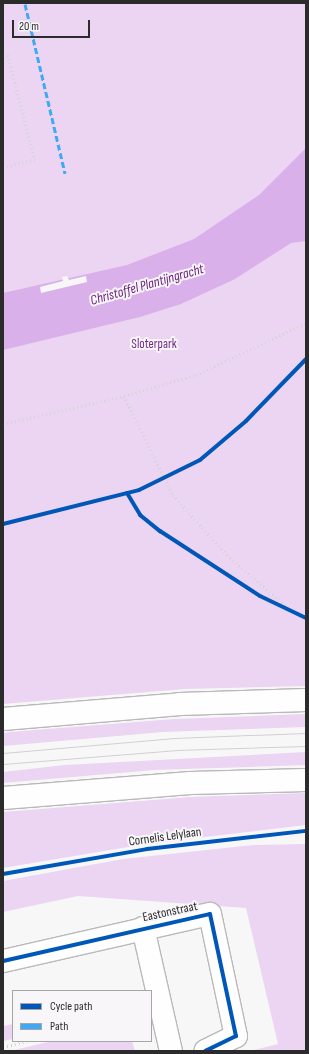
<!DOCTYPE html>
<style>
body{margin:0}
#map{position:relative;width:309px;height:1054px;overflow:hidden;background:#f8f7f8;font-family:"Sofia Sans Condensed",sans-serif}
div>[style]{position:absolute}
.green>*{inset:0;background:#ebd5f3}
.water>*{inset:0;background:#dab0ea}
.pier>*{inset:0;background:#f8f7f8}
.path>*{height:2.5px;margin-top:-1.25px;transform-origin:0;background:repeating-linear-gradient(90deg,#d5d4d5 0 1px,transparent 0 4px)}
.roads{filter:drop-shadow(1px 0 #bab9ba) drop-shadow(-1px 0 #bab9ba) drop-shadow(0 1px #bab9ba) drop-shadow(0 -1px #bab9ba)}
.minor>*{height:22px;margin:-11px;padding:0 11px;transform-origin:11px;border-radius:11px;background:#fefefe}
.secondary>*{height:22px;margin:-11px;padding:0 11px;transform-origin:11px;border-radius:11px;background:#fefefe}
.tram>*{height:1px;margin:-0.5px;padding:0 0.5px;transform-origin:0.5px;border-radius:0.5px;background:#d1d0d1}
.quiet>*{height:3px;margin-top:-1.5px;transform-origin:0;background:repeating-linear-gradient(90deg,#3fa9f5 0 6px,transparent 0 9px)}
.cycleway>*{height:4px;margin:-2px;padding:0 2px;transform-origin:2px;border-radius:2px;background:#0057b8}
span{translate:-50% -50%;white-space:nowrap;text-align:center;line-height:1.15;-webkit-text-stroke:4px #f8f6f9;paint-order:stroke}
.park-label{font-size:13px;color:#712a8a}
.street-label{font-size:13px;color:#2c2b2c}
.water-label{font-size:14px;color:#641a7b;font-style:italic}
.frame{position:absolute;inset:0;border:4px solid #2c2b2c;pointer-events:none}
.legend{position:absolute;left:12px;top:990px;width:140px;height:52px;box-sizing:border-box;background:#f8f6f9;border:1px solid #a6a5a7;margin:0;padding:5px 7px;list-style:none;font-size:12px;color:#2c2b2c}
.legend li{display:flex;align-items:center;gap:8px;height:20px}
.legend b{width:20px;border:1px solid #a6a5a7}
.scale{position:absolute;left:12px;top:20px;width:78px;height:18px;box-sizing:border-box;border:2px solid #2c2b2c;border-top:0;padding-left:5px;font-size:12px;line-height:14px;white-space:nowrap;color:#2c2b2c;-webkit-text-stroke:3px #f8f6f9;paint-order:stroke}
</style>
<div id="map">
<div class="green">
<div style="clip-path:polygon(3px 3px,306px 3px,306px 686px,185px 689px,3px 704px)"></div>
<div style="clip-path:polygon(306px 714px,306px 727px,163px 732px,3px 746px,3px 733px,9px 732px,174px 719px)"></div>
<div style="clip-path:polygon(306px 752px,306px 765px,154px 770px,3px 783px,3px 772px,65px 765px)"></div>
<div style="clip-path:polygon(306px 793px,306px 825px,146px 844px,3px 868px,3px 812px,190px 797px)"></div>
<div style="clip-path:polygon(306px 844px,306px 1051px,250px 1051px,278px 1044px,246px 908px,78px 896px,3px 912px,3px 881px,123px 859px,253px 845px)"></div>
<div style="clip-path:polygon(13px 1024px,13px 1039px,3px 1041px,3px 1026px)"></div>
<div style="clip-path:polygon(52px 1041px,132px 1041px,135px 1051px,10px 1051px)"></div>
</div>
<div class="water">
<div style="clip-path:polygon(306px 148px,306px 241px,291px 243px,235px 279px,181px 304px,140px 317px,3px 350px,3px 293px,127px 265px,194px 239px,259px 195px)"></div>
</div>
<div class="pier">
<div style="clip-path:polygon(67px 276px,69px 280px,86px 276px,87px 282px,41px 293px,40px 287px,63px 281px,62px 277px)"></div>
</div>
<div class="path">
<div style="left:10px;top:3px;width:4px;rotate:76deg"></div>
<div style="left:3px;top:57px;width:5px;rotate:-22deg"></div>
<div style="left:8px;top:55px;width:108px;rotate:75.6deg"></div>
<div style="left:35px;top:160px;width:33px;rotate:166deg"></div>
<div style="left:124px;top:396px;width:110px;rotate:63.7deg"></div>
<div style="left:173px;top:495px;width:81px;rotate:48deg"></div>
<div style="left:227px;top:555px;width:87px;rotate:40.8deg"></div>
<div style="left:3px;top:424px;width:124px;rotate:-13deg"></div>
<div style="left:124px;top:396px;width:75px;rotate:-16.3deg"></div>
<div style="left:196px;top:375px;width:122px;rotate:-25.3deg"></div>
<div style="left:3px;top:1047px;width:25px;rotate:-14deg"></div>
</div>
<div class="roads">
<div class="minor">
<div style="left:143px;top:928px;width:126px;rotate:77.2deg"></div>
<div style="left:3px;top:961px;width:212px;rotate:-12.8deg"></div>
<div style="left:210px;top:914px;width:125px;rotate:78deg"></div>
<div style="left:236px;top:1036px;width:34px;rotate:154deg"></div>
</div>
<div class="secondary">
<div style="left:3px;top:719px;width:178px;rotate:-4.8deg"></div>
<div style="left:180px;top:704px;width:126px;rotate:-1.8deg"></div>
<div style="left:3px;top:798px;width:188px;rotate:-4.6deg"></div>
<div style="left:190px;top:783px;width:116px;rotate:-1.5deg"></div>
</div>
</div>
<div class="tram">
<div style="left:3px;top:753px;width:172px;rotate:-5deg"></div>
<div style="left:174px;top:738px;width:132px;rotate:-2.2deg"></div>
<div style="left:3px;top:764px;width:175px;rotate:-4.6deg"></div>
<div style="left:177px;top:750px;width:129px;rotate:-1.8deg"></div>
</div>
<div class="quiet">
<div style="left:25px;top:4px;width:174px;rotate:76.7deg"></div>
</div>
<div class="cycleway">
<div style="left:127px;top:493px;width:26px;rotate:59deg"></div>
<div style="left:140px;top:515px;width:26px;rotate:39deg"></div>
<div style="left:160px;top:531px;width:119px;rotate:33deg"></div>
<div style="left:260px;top:596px;width:51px;rotate:25.6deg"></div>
<div style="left:3px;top:524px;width:140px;rotate:-14deg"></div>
<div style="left:139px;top:490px;width:68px;rotate:-26.2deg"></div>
<div style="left:200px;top:460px;width:60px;rotate:-40.3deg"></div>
<div style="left:246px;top:421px;width:86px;rotate:-45.9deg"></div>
<div style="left:3px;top:874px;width:146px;rotate:-9.8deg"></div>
<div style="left:147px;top:849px;width:160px;rotate:-6.5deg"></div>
<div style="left:3px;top:961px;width:212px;rotate:-12.8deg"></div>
<div style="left:210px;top:914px;width:125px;rotate:78deg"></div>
<div style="left:236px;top:1036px;width:34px;rotate:154deg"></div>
</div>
<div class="park-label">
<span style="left:154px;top:344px">Sloterpark</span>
</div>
<div class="street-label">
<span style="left:165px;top:837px;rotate:-8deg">Cornelis Lelylaan</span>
<span style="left:170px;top:912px;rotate:-12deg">Eastonstraat</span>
</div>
<div class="water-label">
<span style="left:147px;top:285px;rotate:-16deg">Christoffel Plantijngracht</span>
</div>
<div class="frame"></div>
<ul class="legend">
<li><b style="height:5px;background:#0057b8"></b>Cycle path</li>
<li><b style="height:5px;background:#3fa9f5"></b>Path</li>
</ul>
<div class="scale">20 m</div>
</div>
